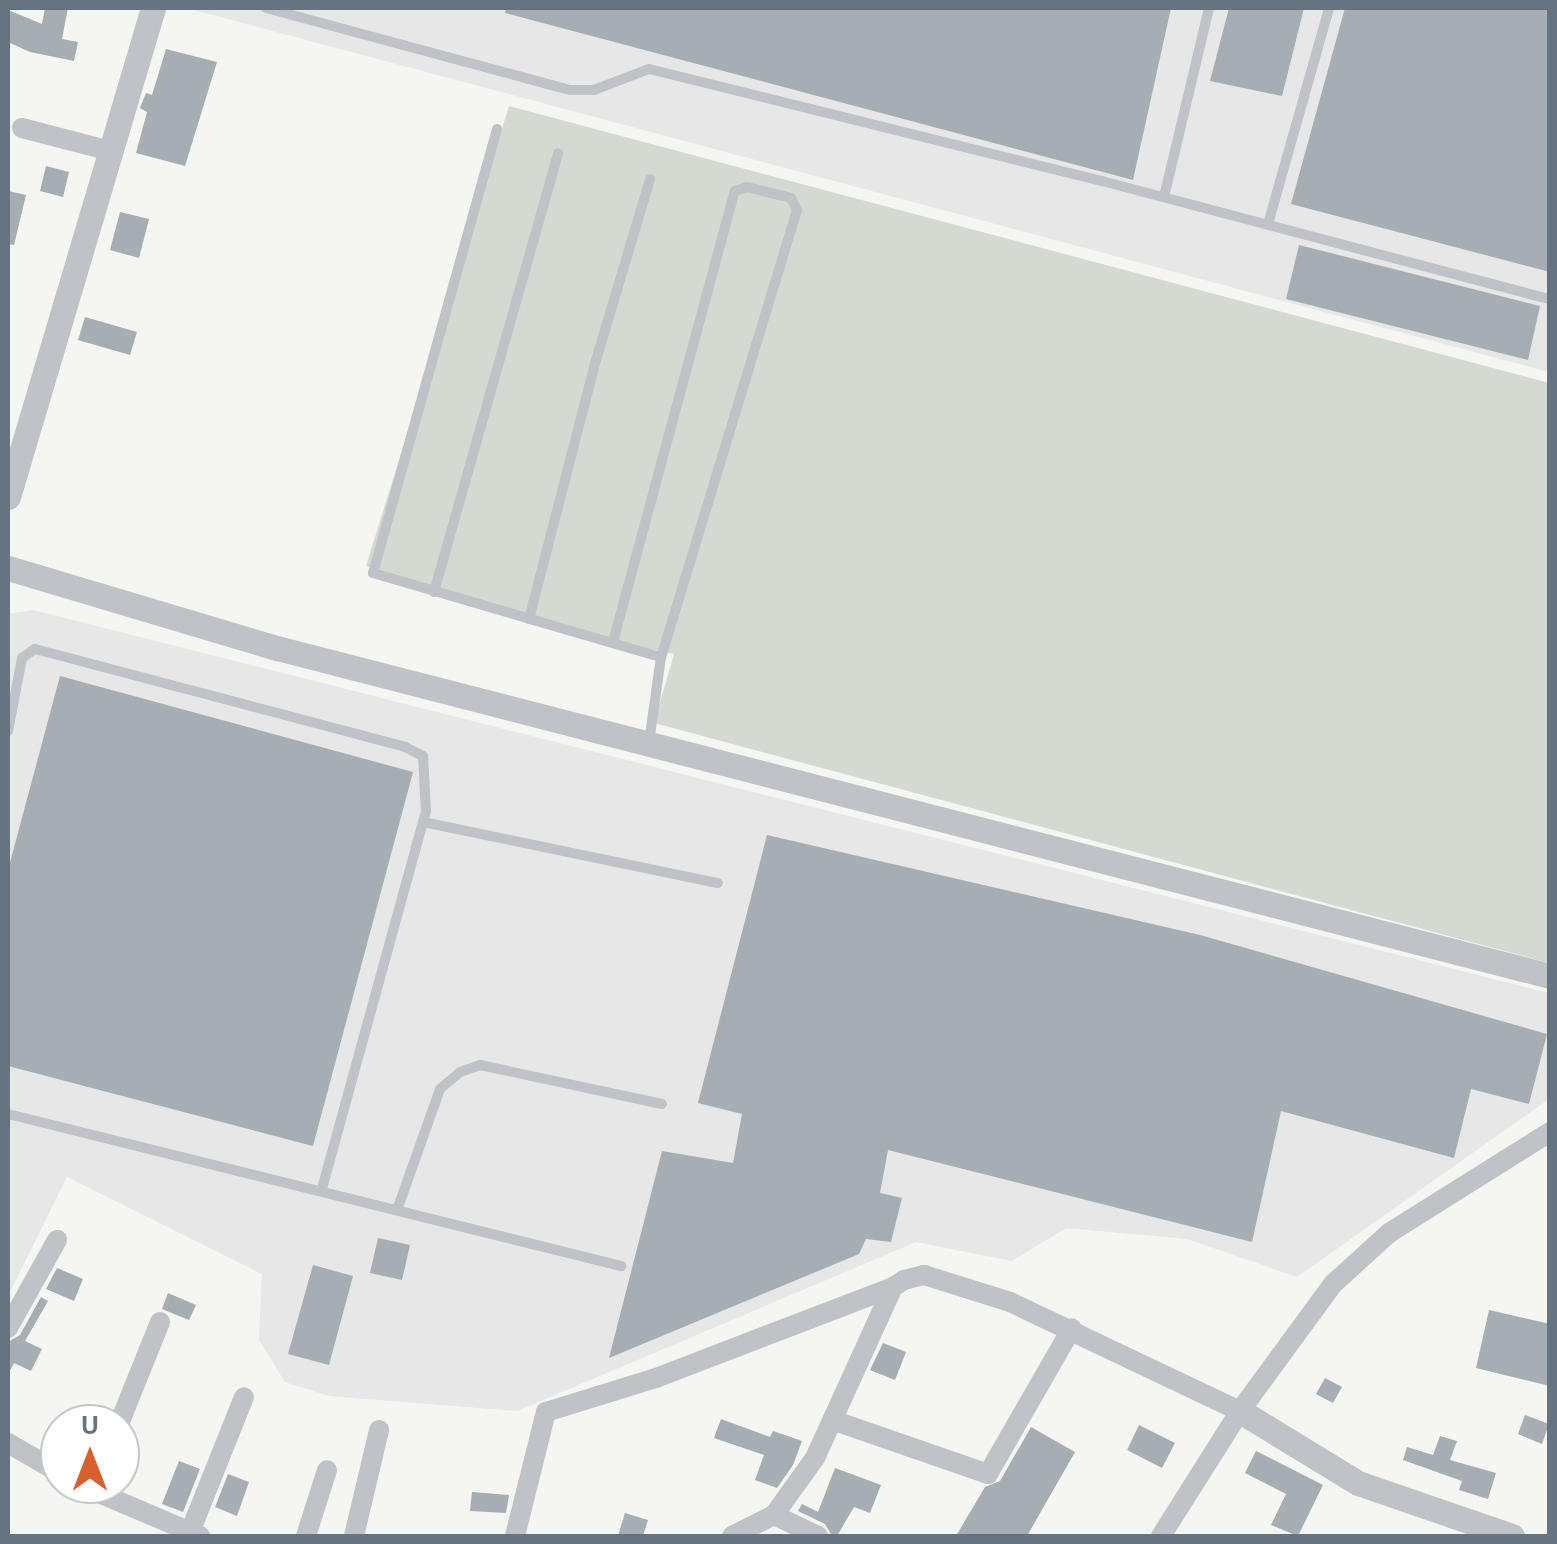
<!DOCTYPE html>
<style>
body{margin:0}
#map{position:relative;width:1557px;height:1544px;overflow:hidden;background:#f5f5f2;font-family:"Alegreya Sans",sans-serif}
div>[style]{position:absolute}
.built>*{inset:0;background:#e6e7e6}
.green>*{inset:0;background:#d4dad2}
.building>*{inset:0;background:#a6adb3}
.service>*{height:10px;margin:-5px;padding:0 5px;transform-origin:5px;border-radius:5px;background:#bfc2c6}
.minor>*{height:20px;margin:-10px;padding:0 10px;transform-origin:10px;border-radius:10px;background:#bfc2c6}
.tertiary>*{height:25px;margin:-12.5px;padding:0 12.5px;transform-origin:12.5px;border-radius:12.5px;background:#bfc2c6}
span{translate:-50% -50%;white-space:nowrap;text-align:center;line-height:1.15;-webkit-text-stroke:10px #fff;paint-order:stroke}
.frame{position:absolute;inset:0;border:10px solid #667481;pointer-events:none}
.north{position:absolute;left:40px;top:1404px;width:100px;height:100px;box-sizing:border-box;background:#fff;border:2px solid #c2c7cd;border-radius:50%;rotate:0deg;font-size:28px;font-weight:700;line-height:40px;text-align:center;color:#667481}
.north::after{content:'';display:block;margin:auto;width:35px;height:45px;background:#d76031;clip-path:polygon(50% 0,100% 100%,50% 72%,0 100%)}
</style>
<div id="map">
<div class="built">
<div style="clip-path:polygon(187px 8px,1549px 8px,1549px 372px)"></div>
<div style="clip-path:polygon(33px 610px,1549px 993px,1549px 1099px,1297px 1277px,1187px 1239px,1066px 1228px,1012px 1261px,916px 1242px,517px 1411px,329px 1396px,285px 1382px,259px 1340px,262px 1274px,67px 1177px,8px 1296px,8px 614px)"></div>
</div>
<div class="green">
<div style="clip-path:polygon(509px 106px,1549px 383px,1549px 963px,654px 723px,674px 654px,613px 642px,366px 566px)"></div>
</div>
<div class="building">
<div style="clip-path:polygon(45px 8px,68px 8px,62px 39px,78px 42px,74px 61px,30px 52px,8px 42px,8px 10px,42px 24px)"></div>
<div style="clip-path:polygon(506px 8px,1171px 8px,1133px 180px,505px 13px)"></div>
<div style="clip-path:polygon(1229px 8px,1304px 8px,1282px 96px,1210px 81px)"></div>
<div style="clip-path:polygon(1345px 8px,1550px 8px,1550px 272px,1291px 204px)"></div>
<div style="clip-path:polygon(166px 49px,217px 62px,185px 166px,136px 153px,147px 112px,140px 108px,146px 93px,152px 95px)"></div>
<div style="clip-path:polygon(46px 166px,69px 172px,63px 197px,40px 191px)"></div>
<div style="clip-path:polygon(8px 191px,26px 195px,14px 245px,8px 244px)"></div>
<div style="clip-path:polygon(120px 212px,149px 219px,139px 258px,110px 250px)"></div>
<div style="clip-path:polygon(1299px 245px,1540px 306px,1528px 360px,1286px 299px)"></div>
<div style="clip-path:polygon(85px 317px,137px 332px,130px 355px,78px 340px)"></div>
<div style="clip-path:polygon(60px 676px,413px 772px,313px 1146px,8px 1066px,8px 870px)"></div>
<div style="clip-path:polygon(767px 835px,1200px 935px,1547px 1034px,1529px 1104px,1471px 1089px,1454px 1158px,1281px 1111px,1252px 1242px,888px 1150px,880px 1193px,902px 1198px,891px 1242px,866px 1239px,859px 1254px,609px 1358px,662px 1151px,733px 1163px,742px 1114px,698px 1103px)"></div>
<div style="clip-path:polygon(378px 1238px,410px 1245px,402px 1280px,370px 1273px)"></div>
<div style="clip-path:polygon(313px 1265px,353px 1276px,329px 1365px,288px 1354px)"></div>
<div style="clip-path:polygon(57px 1268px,83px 1279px,74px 1301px,46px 1289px)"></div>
<div style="clip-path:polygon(168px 1293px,196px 1305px,189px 1320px,162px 1309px)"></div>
<div style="clip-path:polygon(41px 1297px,48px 1301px,25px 1341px,42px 1349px,31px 1371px,14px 1363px,8px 1374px,8px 1342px,20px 1335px)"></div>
<div style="clip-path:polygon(1489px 1310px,1550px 1324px,1550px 1386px,1476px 1368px)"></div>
<div style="clip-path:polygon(883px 1343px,906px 1352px,895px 1380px,870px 1370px)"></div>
<div style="clip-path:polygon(1325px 1378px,1342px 1387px,1333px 1403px,1316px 1394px)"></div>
<div style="clip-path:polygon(1525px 1415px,1549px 1424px,1542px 1444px,1518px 1434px)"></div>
<div style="clip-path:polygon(721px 1419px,770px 1437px,773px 1431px,802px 1441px,793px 1465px,777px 1488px,755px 1480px,764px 1455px,714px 1438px)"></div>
<div style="clip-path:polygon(1139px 1425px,1175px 1443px,1162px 1468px,1127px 1450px)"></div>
<div style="clip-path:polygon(1031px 1427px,1075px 1452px,1027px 1536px,956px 1536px,985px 1487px,1000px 1481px)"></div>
<div style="clip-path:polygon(1440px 1436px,1457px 1441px,1450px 1460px,1496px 1473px,1488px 1499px,1459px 1490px,1462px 1481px,1403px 1460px,1407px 1447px,1433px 1455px)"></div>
<div style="clip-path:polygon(1256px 1451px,1323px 1485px,1298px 1536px,1271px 1525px,1286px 1494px,1245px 1473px)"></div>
<div style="clip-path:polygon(179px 1461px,200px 1469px,183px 1512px,162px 1504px)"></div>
<div style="clip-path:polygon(835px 1468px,881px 1485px,870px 1513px,854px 1507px,837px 1536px,832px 1536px,825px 1524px,798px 1511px,802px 1504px,818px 1512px)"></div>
<div style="clip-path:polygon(228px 1474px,249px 1482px,237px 1516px,215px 1507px)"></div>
<div style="clip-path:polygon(472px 1492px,509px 1495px,506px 1513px,470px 1511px)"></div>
<div style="clip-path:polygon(625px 1513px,648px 1520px,643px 1536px,618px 1536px)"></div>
</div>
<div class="service">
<div style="left:266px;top:8px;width:315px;rotate:15.1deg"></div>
<div style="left:570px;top:90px;width:24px"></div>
<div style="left:594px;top:90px;width:59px;rotate:-20.9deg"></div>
<div style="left:649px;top:69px;width:467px;rotate:13.9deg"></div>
<div style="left:1102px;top:181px;width:463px;rotate:14.8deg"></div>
<div style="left:497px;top:129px;width:461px;rotate:105.6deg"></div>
<div style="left:373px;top:573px;width:300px;rotate:16.3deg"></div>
<div style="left:1164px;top:197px;width:194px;rotate:-76.6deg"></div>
<div style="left:1268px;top:224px;width:224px;rotate:-74.2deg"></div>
<div style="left:434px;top:592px;width:456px;rotate:-74.2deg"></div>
<div style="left:529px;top:619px;width:260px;rotate:-75.5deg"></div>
<div style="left:594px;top:367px;width:196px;rotate:-73.4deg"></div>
<div style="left:613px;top:642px;width:467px;rotate:-74.9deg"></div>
<div style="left:735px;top:191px;width:13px;rotate:-18deg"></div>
<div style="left:747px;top:187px;width:45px;rotate:14deg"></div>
<div style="left:791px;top:198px;width:13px;rotate:63deg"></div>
<div style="left:797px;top:210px;width:467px;rotate:106.9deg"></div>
<div style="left:661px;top:657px;width:86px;rotate:98deg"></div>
<div style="left:8px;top:731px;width:74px;rotate:-79.1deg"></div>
<div style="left:22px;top:658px;width:16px;rotate:-35deg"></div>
<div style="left:35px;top:649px;width:383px;rotate:14.8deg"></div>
<div style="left:405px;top:747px;width:20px;rotate:27deg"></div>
<div style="left:423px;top:756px;width:55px;rotate:86.9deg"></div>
<div style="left:426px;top:811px;width:394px;rotate:105.4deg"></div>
<div style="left:423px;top:822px;width:301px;rotate:11.7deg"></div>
<div style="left:8px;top:1114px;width:632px;rotate:13.93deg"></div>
<div style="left:397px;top:1210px;width:128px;rotate:-70.4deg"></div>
<div style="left:440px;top:1089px;width:26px;rotate:-40deg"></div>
<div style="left:460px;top:1072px;width:21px;rotate:-19deg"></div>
<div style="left:480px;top:1065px;width:186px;rotate:12.1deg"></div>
</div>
<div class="minor">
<div style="left:22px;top:128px;width:91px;rotate:14.6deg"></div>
<div style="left:8px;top:1328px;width:101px;rotate:-60.9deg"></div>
<div style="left:835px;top:1421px;width:162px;rotate:19.1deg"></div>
<div style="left:988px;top:1474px;width:168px;rotate:-60.1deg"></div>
<div style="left:119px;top:1424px;width:110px;rotate:-68.1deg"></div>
<div style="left:8px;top:1443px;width:60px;rotate:30deg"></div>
<div style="left:78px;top:1484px;width:133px;rotate:23.1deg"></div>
<div style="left:774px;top:1515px;width:49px;rotate:25.5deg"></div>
<div style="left:190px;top:1532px;width:145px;rotate:-68.2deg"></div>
<div style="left:306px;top:1536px;width:69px;rotate:-72.3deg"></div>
<div style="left:354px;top:1536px;width:109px;rotate:-76.7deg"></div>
<div style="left:515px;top:1536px;width:128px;rotate:-76deg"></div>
<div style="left:546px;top:1412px;width:115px;rotate:-17.2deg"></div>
<div style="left:656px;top:1378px;width:254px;rotate:-21deg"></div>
<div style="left:732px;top:1536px;width:47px;rotate:-26.6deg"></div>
<div style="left:774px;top:1515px;width:70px;rotate:-54.3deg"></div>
<div style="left:815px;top:1458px;width:188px;rotate:-65.5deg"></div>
<div style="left:893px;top:1287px;width:13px;rotate:-32deg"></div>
<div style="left:904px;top:1280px;width:21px;rotate:-14deg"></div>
<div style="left:924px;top:1275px;width:90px;rotate:17.4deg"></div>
<div style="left:1010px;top:1302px;width:255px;rotate:25.4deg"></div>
<div style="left:1161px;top:1536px;width:148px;rotate:-57.7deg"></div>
<div style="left:1240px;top:1411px;width:157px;rotate:-53.8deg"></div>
<div style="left:1333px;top:1284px;width:76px;rotate:-42.3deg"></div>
<div style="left:1389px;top:1233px;width:190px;rotate:-32.1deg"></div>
</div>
<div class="tertiary">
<div style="left:8px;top:497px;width:510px;rotate:-73.48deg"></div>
<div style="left:8px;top:568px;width:281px;rotate:16.6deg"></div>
<div style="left:277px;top:648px;width:1315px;rotate:14.45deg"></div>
<div style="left:1240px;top:1411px;width:138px;rotate:31.4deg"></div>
<div style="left:1358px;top:1483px;width:163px;rotate:19deg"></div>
</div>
<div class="frame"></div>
<div class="north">U</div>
</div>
